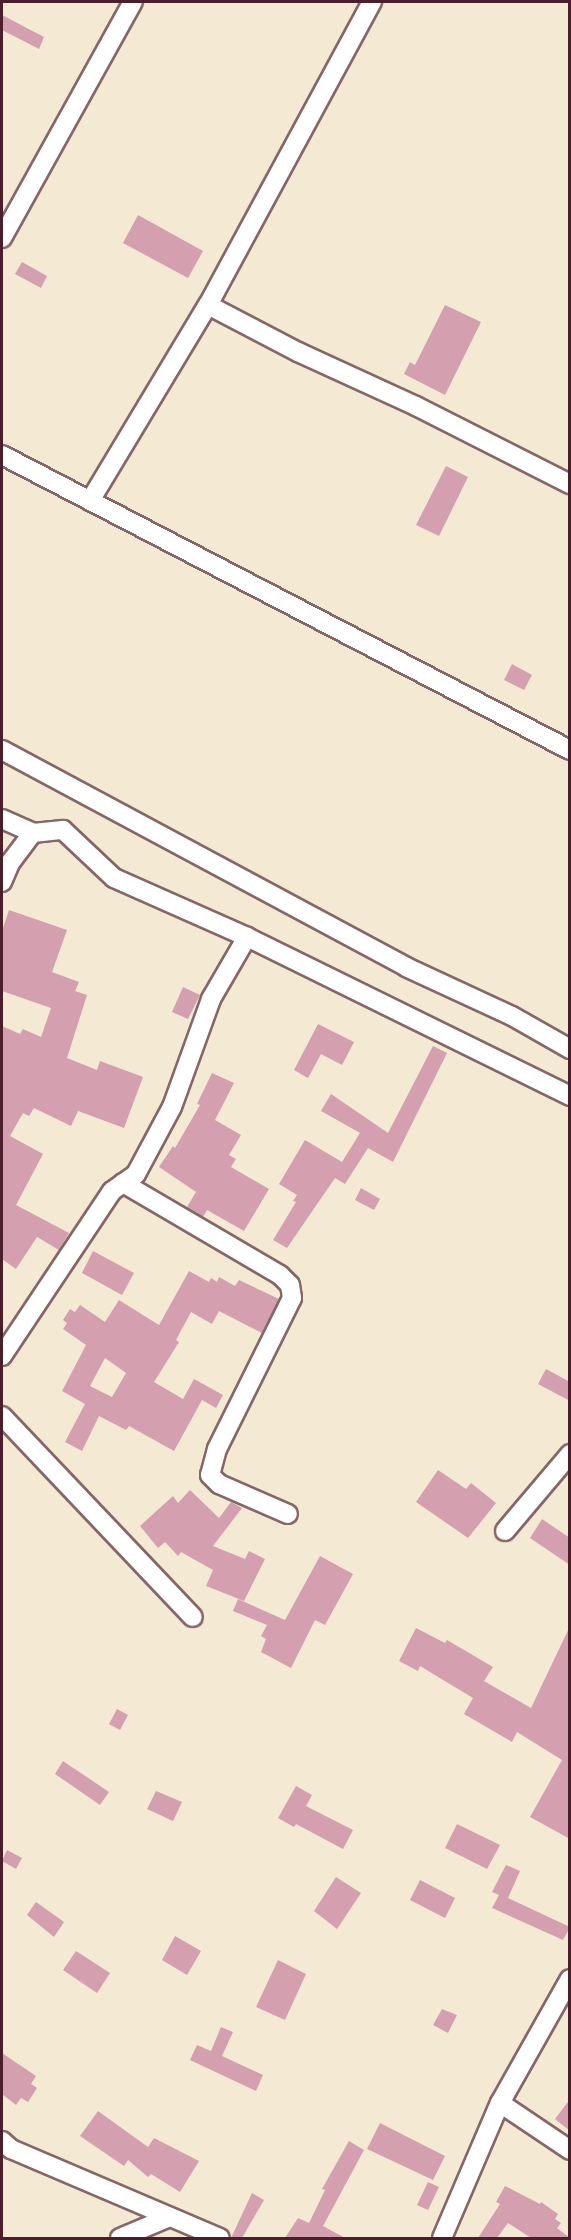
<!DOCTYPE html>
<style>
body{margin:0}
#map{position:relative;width:571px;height:2240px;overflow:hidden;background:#f4ead4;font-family:"Architects Daughter",sans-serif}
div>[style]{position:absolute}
.building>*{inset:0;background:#d49faf}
.roads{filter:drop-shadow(2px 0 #866666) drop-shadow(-2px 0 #866666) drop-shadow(0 2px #866666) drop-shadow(0 -2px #866666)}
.street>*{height:18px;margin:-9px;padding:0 9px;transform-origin:9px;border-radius:9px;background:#fff}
span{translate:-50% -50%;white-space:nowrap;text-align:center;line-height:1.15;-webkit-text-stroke:6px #fdfcf7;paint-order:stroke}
.frame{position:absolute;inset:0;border:3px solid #4a1f2b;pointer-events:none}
</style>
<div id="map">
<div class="building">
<div style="clip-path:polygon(2px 15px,44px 37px,39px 49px,2px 30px)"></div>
<div style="clip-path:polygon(138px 215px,203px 251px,188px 278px,123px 243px)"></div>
<div style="clip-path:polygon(22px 262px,47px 276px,41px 288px,15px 274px)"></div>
<div style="clip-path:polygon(445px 305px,481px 322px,445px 395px,404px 374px,410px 362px,415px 365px)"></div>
<div style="clip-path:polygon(446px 466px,468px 477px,439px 536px,416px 525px)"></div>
<div style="clip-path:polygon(512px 664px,532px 675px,524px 690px,504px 680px)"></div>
<div style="clip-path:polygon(9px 910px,67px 930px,52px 972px,79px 982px,75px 991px,87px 995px,67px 1058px,97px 1070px,100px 1061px,143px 1077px,124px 1128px,78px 1111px,71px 1126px,34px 1108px,29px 1116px,23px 1113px,10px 1136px,43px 1154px,16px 1205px,69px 1233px,59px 1250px,37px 1237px,16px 1269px,2px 1259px,2px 1026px,20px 1034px,23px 1029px,41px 1037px,51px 1008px,2px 991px,2px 931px)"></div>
<div style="clip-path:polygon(183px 987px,200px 995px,188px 1019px,172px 1012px)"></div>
<div style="clip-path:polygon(318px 1024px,354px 1042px,342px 1065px,321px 1054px,308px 1078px,294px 1070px)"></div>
<div style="clip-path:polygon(433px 1046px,447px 1053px,393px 1162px,368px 1148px,345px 1184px,335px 1178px,287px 1248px,273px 1240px,296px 1202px,293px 1201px,297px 1195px,279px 1184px,305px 1140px,342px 1162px,360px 1133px,321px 1111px,331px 1094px,388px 1133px)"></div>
<div style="clip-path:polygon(212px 1073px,234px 1083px,215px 1120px,241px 1135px,229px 1155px,236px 1159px,231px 1167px,269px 1189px,244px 1231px,207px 1210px,203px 1217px,187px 1207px,196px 1192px,159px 1167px,173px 1146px,175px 1148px,200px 1105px,197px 1104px)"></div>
<div style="clip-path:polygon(361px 1188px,380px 1199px,374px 1210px,355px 1200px)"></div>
<div style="clip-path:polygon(93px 1251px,134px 1273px,122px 1295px,82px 1273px)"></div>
<div style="clip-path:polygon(evenodd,189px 1271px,209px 1282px,211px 1278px,217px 1282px,219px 1277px,235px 1286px,239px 1280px,279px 1299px,262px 1333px,219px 1311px,212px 1324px,191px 1312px,176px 1340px,179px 1342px,154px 1382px,183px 1399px,194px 1379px,223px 1395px,216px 1408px,202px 1400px,174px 1451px,129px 1426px,126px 1430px,99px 1416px,82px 1451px,65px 1442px,85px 1404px,62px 1391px,86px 1345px,63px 1329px,67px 1323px,63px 1320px,70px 1309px,75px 1312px,80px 1305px,105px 1322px,119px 1300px,159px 1325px,189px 1271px,105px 1358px,126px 1373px,112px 1397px,90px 1386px,105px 1358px)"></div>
<div style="clip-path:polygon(546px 1369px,570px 1382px,570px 1401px,538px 1384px)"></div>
<div style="clip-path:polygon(438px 1470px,466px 1489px,471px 1483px,496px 1503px,468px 1538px,416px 1502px)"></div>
<div style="clip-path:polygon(190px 1490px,219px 1518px,231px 1502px,242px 1508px,213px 1546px,245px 1559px,249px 1551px,265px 1559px,244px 1601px,206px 1586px,213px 1570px,181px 1552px,178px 1556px,165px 1542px,158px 1548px,140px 1526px,173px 1496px,178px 1503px)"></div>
<div style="clip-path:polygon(542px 1519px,570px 1538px,570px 1565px,530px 1538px)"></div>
<div style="clip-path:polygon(320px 1556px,353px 1574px,325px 1625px,315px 1620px,291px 1668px,261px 1652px,266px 1639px,261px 1636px,267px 1625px,233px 1611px,238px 1599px,285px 1620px)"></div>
<div style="clip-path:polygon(570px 1626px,570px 1839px,530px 1817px,562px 1760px,517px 1732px,512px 1742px,464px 1714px,473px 1698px,420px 1666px,418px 1671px,399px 1661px,416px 1628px,445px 1643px,447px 1640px,493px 1667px,484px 1681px,531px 1708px)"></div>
<div style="clip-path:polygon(117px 1709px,128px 1715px,120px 1730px,109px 1724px)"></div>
<div style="clip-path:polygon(63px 1761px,109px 1792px,100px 1805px,55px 1774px)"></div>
<div style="clip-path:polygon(296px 1786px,312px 1795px,306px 1806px,353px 1830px,343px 1849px,296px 1824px,294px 1827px,278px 1818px)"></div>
<div style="clip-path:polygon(156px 1791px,182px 1802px,173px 1821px,147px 1809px)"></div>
<div style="clip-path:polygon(457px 1824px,500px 1845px,487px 1869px,445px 1848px)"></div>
<div style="clip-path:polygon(7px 1850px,22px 1858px,16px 1869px,2px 1861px)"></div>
<div style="clip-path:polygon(506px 1865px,520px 1871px,508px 1898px,570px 1927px,563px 1940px,492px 1908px,499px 1895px,492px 1892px)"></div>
<div style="clip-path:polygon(336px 1877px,361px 1893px,337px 1929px,314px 1911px)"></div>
<div style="clip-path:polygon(420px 1880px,455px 1898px,445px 1918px,410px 1900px)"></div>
<div style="clip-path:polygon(36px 1902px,64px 1922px,54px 1937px,27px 1915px)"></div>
<div style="clip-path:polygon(175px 1936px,201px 1951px,187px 1975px,162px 1960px)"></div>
<div style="clip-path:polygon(76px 1951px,110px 1973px,97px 1993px,63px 1970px)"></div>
<div style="clip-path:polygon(278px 1960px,306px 1974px,285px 2020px,256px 2007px)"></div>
<div style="clip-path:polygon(442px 2009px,457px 2015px,448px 2033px,433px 2025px)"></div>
<div style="clip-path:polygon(221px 2027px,233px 2032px,222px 2056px,263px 2075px,256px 2091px,190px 2060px,197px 2045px,211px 2051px)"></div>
<div style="clip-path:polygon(2px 2053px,36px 2076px,31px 2084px,37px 2088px,28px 2102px,21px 2098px,16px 2105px,2px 2094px)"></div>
<div style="clip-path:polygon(570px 2099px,570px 2131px,555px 2119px)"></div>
<div style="clip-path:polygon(98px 2111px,148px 2147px,154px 2138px,199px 2161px,180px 2192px,151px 2174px,148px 2177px,128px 2160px,124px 2166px,80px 2136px)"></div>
<div style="clip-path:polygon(380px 2123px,445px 2156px,433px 2180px,367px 2149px)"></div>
<div style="clip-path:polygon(349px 2141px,364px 2150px,323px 2226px,345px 2238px,285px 2238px,298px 2218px,309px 2223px,325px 2190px,322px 2189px)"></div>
<div style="clip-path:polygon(428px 2182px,439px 2187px,428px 2210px,417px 2205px)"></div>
<div style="clip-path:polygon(505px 2186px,540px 2204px,541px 2202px,558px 2214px,555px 2219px,561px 2223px,557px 2228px,570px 2238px,531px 2238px,508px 2223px,497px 2238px,478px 2238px,500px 2204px,496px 2202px)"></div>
<div style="clip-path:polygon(252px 2193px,264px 2200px,242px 2238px,231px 2238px)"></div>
</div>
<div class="roads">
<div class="street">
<div style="left:2px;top:238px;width:270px;rotate:-61deg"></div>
<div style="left:208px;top:305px;width:102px;rotate:27.6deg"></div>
<div style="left:298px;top:352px;width:130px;rotate:24.6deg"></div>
<div style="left:416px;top:406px;width:173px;rotate:26.9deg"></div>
<div style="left:2px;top:455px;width:640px;rotate:27.45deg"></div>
<div style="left:90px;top:501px;width:229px;rotate:-59deg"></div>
<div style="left:208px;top:305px;width:345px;rotate:-61.6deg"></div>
<div style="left:2px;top:750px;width:459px;rotate:28.2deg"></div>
<div style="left:406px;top:967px;width:117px;rotate:24.8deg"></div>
<div style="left:512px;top:1016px;width:67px;rotate:29.6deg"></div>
<div style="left:2px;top:819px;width:34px;rotate:24deg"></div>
<div style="left:33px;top:833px;width:30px;rotate:-6deg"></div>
<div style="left:63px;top:830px;width:70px;rotate:43.3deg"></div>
<div style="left:114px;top:878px;width:145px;rotate:23.9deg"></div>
<div style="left:247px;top:937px;width:360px;rotate:26.2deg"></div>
<div style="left:2px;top:882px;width:21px;rotate:-67deg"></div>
<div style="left:10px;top:863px;width:38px;rotate:-53deg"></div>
<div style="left:123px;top:1183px;width:182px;rotate:30.4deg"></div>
<div style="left:280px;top:1275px;width:14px;rotate:45deg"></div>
<div style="left:290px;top:1285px;width:13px;rotate:81deg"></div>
<div style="left:292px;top:1298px;width:169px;rotate:116.4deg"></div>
<div style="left:217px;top:1449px;width:27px;rotate:105deg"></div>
<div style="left:210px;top:1475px;width:13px;rotate:45deg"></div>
<div style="left:219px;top:1484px;width:75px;rotate:23.5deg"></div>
<div style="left:2px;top:1356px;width:198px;rotate:-56.3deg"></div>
<div style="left:112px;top:1191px;width:29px;rotate:-35deg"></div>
<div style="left:136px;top:1174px;width:76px;rotate:-61.8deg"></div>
<div style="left:172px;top:1107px;width:115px;rotate:-70.1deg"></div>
<div style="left:211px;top:999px;width:72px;rotate:-59.9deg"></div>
<div style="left:2px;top:1416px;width:277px;rotate:46.5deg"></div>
<div style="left:505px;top:1531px;width:101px;rotate:-49.8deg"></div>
<div style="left:500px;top:2103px;width:84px;rotate:33.9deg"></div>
<div style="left:2px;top:2141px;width:12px;rotate:42deg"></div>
<div style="left:11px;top:2149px;width:227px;rotate:23.1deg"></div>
<div style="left:120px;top:2238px;width:54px;rotate:-22.8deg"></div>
<div style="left:442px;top:2238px;width:147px;rotate:-66.8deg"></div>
<div style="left:500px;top:2103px;width:142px;rotate:-60.6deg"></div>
</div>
</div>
<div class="frame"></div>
</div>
